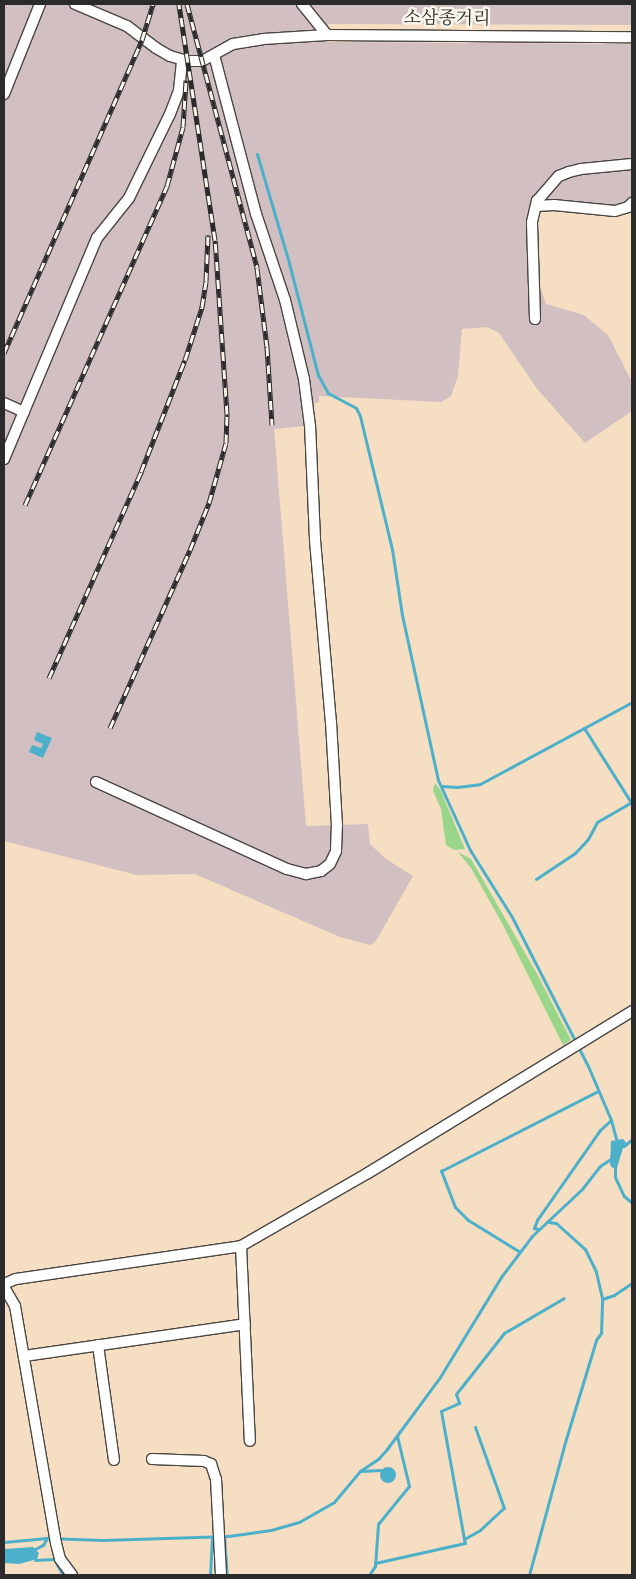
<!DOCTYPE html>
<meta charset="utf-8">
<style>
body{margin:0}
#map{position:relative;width:636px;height:1579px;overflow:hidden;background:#f5dec2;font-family:"Old Standard TT","Noto Serif KR",serif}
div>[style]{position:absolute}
.industrial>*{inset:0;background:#d2bfc1}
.green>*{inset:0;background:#9ad68a}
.water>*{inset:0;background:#4cb0cb}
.round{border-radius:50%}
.stream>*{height:3px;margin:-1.5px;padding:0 1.5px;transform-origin:1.5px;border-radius:1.5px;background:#4cb0cb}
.roads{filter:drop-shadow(1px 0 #494642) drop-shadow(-1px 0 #494642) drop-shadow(0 1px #494642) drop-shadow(0 -1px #494642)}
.minor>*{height:10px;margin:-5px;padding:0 5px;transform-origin:5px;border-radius:5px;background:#fff}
.rail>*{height:5px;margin-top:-2.5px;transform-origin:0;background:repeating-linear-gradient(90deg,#fbf7ec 0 9px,#2b2b2b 0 18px);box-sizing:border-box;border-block:1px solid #2b2b2b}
span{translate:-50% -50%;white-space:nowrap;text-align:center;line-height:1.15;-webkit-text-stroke:5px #fbf7ec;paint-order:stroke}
.street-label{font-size:18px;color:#2b2b2b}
.frame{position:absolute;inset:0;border:5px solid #2b2b2b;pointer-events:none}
</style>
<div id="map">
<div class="industrial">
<div style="clip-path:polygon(4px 4px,632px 4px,632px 25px,328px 24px,329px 42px,632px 44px,632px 211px,616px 216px,566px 208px,538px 211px,534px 220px,537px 276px,546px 304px,584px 315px,608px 335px,632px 382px,632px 411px,585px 443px,538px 390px,499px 333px,487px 327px,462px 329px,458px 376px,451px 396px,441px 402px,319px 396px,319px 402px,304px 405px,305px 426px,274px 429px,306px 826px,368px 824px,370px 844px,386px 859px,413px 876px,376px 941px,370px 945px,340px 937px,195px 874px,137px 875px,4px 841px)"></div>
</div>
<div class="green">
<div style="clip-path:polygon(435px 783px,441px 791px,465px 849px,454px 850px,446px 845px,441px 809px,433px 791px)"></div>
<div style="clip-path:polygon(458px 852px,471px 859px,536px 972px,571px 1040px,563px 1045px,503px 925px,471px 868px)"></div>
</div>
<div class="water">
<div style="clip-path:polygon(37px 732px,52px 738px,43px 758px,29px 752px,32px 745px,41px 748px,43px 744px,34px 740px)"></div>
<div style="clip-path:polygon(623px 1139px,628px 1145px,623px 1148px,617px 1168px,613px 1168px,610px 1165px,611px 1141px)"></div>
<div class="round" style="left:380px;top:1467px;width:16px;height:16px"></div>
<div style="clip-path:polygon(33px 1547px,39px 1553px,37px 1559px,19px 1564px,4px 1563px,4px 1549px)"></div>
</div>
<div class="stream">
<div style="left:257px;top:154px;width:114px;rotate:73.6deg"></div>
<div style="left:289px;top:263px;width:116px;rotate:75.5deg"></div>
<div style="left:318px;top:375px;width:21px;rotate:61deg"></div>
<div style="left:328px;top:393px;width:32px;rotate:28deg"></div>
<div style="left:356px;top:408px;width:9px;rotate:63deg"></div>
<div style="left:360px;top:416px;width:137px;rotate:76.5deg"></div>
<div style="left:392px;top:549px;width:67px;rotate:81.4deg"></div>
<div style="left:402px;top:615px;width:169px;rotate:77.7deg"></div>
<div style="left:438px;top:780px;width:77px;rotate:65.4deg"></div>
<div style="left:470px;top:850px;width:79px;rotate:57.9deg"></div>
<div style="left:512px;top:917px;width:167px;rotate:63deg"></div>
<div style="left:588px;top:1066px;width:59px;rotate:66.9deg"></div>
<div style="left:611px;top:1120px;width:24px;rotate:75deg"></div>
<div style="left:584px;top:728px;width:90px;rotate:57.7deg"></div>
<div style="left:442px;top:786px;width:15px;rotate:4deg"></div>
<div style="left:457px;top:787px;width:23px;rotate:-7deg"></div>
<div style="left:480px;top:784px;width:173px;rotate:-28.3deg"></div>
<div style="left:536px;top:879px;width:47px;rotate:-33.7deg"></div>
<div style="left:575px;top:853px;width:19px;rotate:-47deg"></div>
<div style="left:588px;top:839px;width:19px;rotate:-62deg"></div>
<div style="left:597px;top:822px;width:39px;rotate:-30deg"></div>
<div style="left:624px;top:1146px;width:11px;rotate:-41deg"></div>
<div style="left:615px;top:1164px;width:13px;rotate:90deg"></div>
<div style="left:615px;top:1177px;width:21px;rotate:65deg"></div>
<div style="left:624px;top:1196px;width:11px;rotate:41deg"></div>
<div style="left:548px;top:1222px;width:8px;rotate:7deg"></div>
<div style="left:556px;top:1223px;width:39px;rotate:42deg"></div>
<div style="left:585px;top:1249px;width:25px;rotate:64deg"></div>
<div style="left:596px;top:1272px;width:28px;rotate:77deg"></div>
<div style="left:538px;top:1229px;width:4px;rotate:-166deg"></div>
<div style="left:534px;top:1228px;width:9px;rotate:-69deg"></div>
<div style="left:537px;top:1220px;width:110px;rotate:-55deg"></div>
<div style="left:600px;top:1130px;width:15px;rotate:-42deg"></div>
<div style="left:520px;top:1252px;width:61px;rotate:-148.4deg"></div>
<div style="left:468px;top:1220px;width:18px;rotate:-135deg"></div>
<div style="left:455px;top:1207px;width:39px;rotate:-111deg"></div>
<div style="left:441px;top:1171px;width:176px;rotate:-27deg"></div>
<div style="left:361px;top:1471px;width:19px;rotate:-3deg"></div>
<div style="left:224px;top:1536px;width:39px;rotate:86deg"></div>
<div style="left:464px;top:1539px;width:130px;rotate:-100.2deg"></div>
<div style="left:441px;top:1411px;width:20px;rotate:-24deg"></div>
<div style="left:459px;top:1403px;width:9px;rotate:-108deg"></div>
<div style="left:456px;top:1394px;width:78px;rotate:-51.8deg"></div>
<div style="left:504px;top:1333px;width:69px;rotate:-30.3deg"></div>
<div style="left:4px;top:1542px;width:43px;rotate:-5.3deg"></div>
<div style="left:47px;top:1538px;width:56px;rotate:2deg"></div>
<div style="left:103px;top:1540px;width:125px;rotate:-1.8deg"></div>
<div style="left:228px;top:1536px;width:43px;rotate:-7.9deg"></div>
<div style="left:271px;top:1530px;width:29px;rotate:-16deg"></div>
<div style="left:299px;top:1522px;width:40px;rotate:-29.7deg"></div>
<div style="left:334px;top:1502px;width:40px;rotate:-50deg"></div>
<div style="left:360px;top:1471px;width:23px;rotate:-34deg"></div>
<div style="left:379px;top:1458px;width:12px;rotate:-48deg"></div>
<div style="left:387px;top:1449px;width:89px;rotate:-53.6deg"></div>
<div style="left:440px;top:1377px;width:117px;rotate:-58.6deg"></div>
<div style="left:501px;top:1277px;width:51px;rotate:-52.9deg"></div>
<div style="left:532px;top:1236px;width:69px;rotate:-43.2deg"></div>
<div style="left:582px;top:1189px;width:29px;rotate:-52deg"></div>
<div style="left:600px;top:1166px;width:14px;rotate:-34deg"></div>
<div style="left:35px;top:1549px;width:9px;rotate:-27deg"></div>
<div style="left:43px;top:1545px;width:8px;rotate:-60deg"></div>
<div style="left:35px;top:1560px;width:19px;rotate:-3deg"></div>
<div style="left:54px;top:1559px;width:18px;rotate:61deg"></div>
<div style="left:375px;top:1563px;width:92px;rotate:-12.5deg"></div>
<div style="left:465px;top:1543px;width:4px;rotate:-104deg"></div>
<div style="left:464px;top:1539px;width:18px;rotate:-29deg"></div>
<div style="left:480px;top:1530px;width:33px;rotate:-43deg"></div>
<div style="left:504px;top:1508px;width:86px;rotate:-109.7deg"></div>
<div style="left:210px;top:1575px;width:38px;rotate:-87deg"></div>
<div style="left:369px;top:1575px;width:11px;rotate:-56deg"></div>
<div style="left:375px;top:1566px;width:42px;rotate:-85.9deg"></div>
<div style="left:378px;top:1524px;width:49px;rotate:-50.8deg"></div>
<div style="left:409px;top:1486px;width:51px;rotate:-103.5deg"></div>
<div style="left:529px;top:1575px;width:141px;rotate:-74.8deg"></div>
<div style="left:566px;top:1439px;width:103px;rotate:-73.1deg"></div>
<div style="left:596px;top:1340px;width:9px;rotate:-54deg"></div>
<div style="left:601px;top:1333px;width:34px;rotate:-88deg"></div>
<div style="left:602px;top:1299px;width:13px;rotate:-18deg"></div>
<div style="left:614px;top:1295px;width:22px;rotate:-34deg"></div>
</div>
<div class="roads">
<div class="minor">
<div style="left:75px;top:4px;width:56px;rotate:22.9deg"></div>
<div style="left:127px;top:26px;width:36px;rotate:37deg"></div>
<div style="left:156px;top:48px;width:16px;rotate:30deg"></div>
<div style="left:170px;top:56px;width:18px;rotate:16deg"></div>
<div style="left:187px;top:61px;width:15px"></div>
<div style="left:202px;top:61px;width:35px;rotate:-29deg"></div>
<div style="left:233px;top:44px;width:30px;rotate:-9deg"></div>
<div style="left:263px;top:39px;width:64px;rotate:-3.6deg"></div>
<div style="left:327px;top:35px;width:305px;rotate:0.4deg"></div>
<div style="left:302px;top:4px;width:40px;rotate:51deg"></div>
<div style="left:4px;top:94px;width:97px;rotate:-68.2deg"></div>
<div style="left:536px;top:206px;width:18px;rotate:-3deg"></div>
<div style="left:554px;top:205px;width:61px;rotate:5.6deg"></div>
<div style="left:615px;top:211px;width:14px;rotate:-17deg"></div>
<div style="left:628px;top:207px;width:6px;rotate:-45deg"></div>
<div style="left:535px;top:319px;width:97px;rotate:-91.8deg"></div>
<div style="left:532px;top:222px;width:22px;rotate:-77deg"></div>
<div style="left:537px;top:201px;width:33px;rotate:-49deg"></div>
<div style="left:559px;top:176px;width:11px;rotate:-22deg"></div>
<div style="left:569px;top:172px;width:12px;rotate:-14deg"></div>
<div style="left:581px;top:169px;width:51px;rotate:-5.6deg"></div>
<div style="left:4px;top:403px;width:22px;rotate:24deg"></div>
<div style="left:4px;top:459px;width:240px;rotate:-67.2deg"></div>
<div style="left:97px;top:238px;width:51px;rotate:-51.3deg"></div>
<div style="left:129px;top:198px;width:93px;rotate:-64deg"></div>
<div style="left:170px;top:114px;width:26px;rotate:-69deg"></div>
<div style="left:179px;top:90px;width:30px;rotate:-84deg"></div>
<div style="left:96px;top:782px;width:210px;rotate:24.5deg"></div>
<div style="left:287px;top:869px;width:20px;rotate:15deg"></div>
<div style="left:306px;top:874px;width:15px;rotate:-11deg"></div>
<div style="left:321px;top:871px;width:11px;rotate:-38deg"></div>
<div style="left:330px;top:864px;width:14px;rotate:-65deg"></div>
<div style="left:336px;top:851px;width:25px;rotate:-88deg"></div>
<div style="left:337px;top:826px;width:103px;rotate:-93.3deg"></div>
<div style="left:331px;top:723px;width:185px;rotate:-95deg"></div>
<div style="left:315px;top:539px;width:113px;rotate:-92.5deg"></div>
<div style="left:310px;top:426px;width:47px;rotate:-97.3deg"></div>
<div style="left:304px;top:379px;width:81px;rotate:-103.5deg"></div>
<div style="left:285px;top:300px;width:91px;rotate:-108.6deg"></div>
<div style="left:256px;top:214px;width:164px;rotate:-104.8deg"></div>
<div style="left:241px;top:1246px;width:146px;rotate:-29.9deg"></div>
<div style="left:368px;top:1173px;width:310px;rotate:-31.5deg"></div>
<div style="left:4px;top:1284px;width:13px;rotate:-23deg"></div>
<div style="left:16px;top:1279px;width:227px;rotate:-8.3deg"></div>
<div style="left:241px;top:1246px;width:195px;rotate:87.4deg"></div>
<div style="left:4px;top:1287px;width:22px;rotate:60deg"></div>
<div style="left:15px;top:1306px;width:241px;rotate:80.2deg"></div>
<div style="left:56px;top:1543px;width:16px;rotate:76deg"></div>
<div style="left:60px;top:1559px;width:20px;rotate:53deg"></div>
<div style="left:98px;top:1345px;width:116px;rotate:82.1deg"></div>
<div style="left:24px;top:1356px;width:223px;rotate:-8.2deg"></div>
<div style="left:152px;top:1459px;width:52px;rotate:2.2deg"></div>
<div style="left:204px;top:1461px;width:8px;rotate:23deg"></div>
<div style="left:211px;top:1464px;width:16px;rotate:72deg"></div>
<div style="left:216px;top:1479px;width:96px;rotate:87deg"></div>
</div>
</div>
<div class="rail">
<div style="left:187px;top:4px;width:273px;rotate:75.1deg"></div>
<div style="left:257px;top:268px;width:80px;rotate:82.8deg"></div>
<div style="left:267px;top:347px;width:78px;rotate:86.3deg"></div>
<div style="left:4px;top:353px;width:342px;rotate:-66.2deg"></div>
<div style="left:142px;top:40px;width:38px;rotate:-73deg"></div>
<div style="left:25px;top:505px;width:349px;rotate:-66deg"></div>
<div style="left:167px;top:186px;width:61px;rotate:-74.8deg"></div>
<div style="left:183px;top:127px;width:47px;rotate:-86.3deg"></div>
<div style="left:49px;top:678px;width:226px;rotate:-65.9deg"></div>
<div style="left:141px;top:472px;width:120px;rotate:-68.6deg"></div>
<div style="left:185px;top:360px;width:56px;rotate:-72.2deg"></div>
<div style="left:202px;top:307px;width:26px;rotate:-81deg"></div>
<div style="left:206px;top:281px;width:46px;rotate:-87.5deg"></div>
<div style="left:110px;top:728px;width:195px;rotate:-65.8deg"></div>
<div style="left:190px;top:550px;width:51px;rotate:-68deg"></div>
<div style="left:209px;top:503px;width:62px;rotate:-74.2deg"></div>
<div style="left:226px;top:443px;width:29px;rotate:-88deg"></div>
<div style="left:227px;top:414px;width:174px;rotate:-93.9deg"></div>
<div style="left:215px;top:240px;width:239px;rotate:-98.7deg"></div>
</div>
<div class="street-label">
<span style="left:447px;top:19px;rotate:1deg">소삼종거리</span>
</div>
<div class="frame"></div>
</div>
